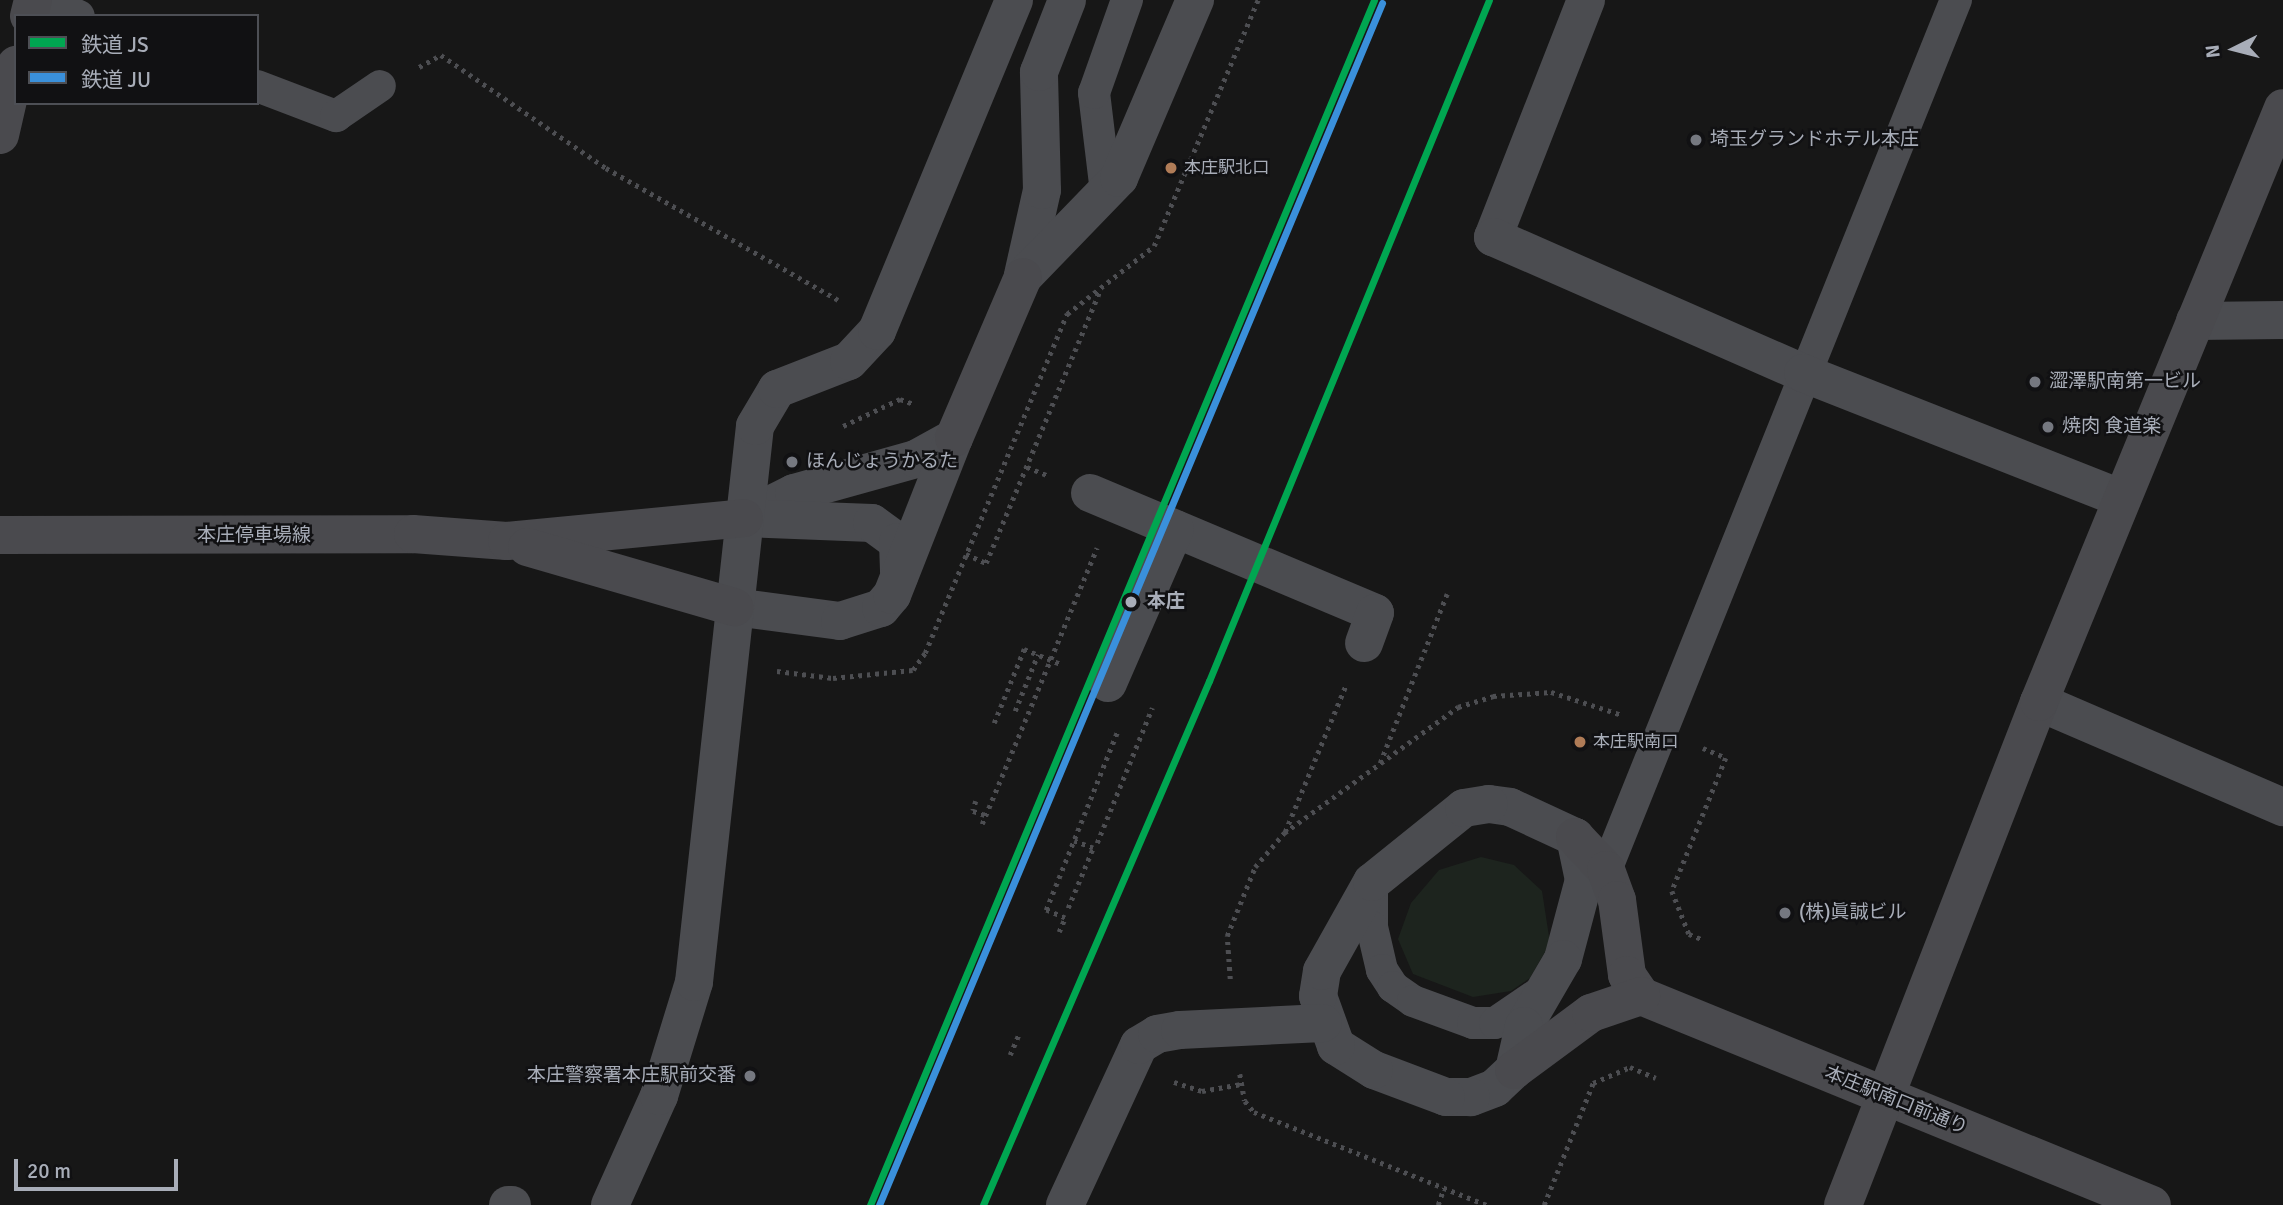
<!DOCTYPE html>
<meta charset="utf-8">
<style>
body{margin:0}
#map{position:relative;width:2283px;height:1205px;overflow:hidden;background:#171717;font-family:Signika,"Noto Sans JP",sans-serif}
div>[style]{position:absolute}
.green>*{inset:0;background:#1d241e}
.path>*{height:4.5px;margin-top:-2.25px;transform-origin:0;background:repeating-linear-gradient(90deg,#4d4e52 0 3.5px,transparent 0 8.5px)}
.lane>*{height:32px;margin:-16px;padding:0 16px;transform-origin:16px;border-radius:16px;background:#4b4c50}
.street>*{height:38px;margin:-19px;padding:0 19px;transform-origin:19px;border-radius:19px;background:#4b4c50}
.secondary>*{height:38px;margin:-19px;padding:0 19px;transform-origin:19px;border-radius:19px;background:#4a4a4e}
.rail-1>*{height:7px;margin:-3.5px;padding:0 3.5px;transform-origin:3.5px;border-radius:3.5px;background:#00a651}
.rail-2>*{height:7px;margin:-3.5px;padding:0 3.5px;transform-origin:3.5px;border-radius:3.5px;background:#3a90db}
.dots>*{width:19px;height:19px;translate:-50% -50%;box-sizing:border-box;border:4px solid #111113;border-radius:50%}
span{translate:-50% -50%;white-space:nowrap;text-align:center;line-height:1.15;-webkit-text-stroke:5px #111113;paint-order:stroke}
.bus-label{font-size:17px;color:#a8adb8}
.left{translate:0 -50%;text-align:left}
.poi-label{font-size:19px;color:#a8adb8}
.right{translate:-100% -50%;text-align:right}
.street-label{font-size:19px;color:#a8adb8}
.stop-label{font-size:19px;color:#a8adb8;font-weight:700}
.legend{position:absolute;left:14px;top:14px;width:245px;height:91px;box-sizing:border-box;background:#111113;border:2px solid #4d4f55;margin:0;padding:9px 12px;list-style:none;font-size:21px;color:#a8adb8}
.legend li{display:flex;align-items:center;gap:14px;height:35px}
.legend b{width:35px;border:2px solid #4d4f55}
.north{position:absolute;left:2199px;top:14px;width:70px;height:70px;-webkit-text-stroke:5px #111113;paint-order:stroke;rotate:264deg;font-size:19px;font-weight:700;line-height:28px;text-align:center;color:#a8adb8}
.north::after{content:'';display:block;margin:auto;width:24px;height:32px;background:#a8adb8;clip-path:polygon(50% 0,100% 100%,50% 72%,0 100%)}
.scale{position:absolute;left:14px;top:1159px;width:164px;height:32px;box-sizing:border-box;border:4px solid #a8adb8;border-top:0;padding-left:9px;font-size:21px;line-height:24px;white-space:nowrap;color:#a8adb8;-webkit-text-stroke:5px #111113;paint-order:stroke}
</style>
<div id="map">
<div class="green">
<div style="clip-path:polygon(1481px 857px,1514px 865px,1542px 891px,1550px 943px,1530px 978px,1511px 991px,1473px 997px,1413px 974px,1398px 939px,1411px 903px,1439px 870px)"></div>
</div>
<div class="path">
<div style="left:419px;top:67px;width:25px;rotate:-29deg"></div>
<div style="left:441px;top:55px;width:200px;rotate:34.4deg"></div>
<div style="left:606px;top:168px;width:267px;rotate:29.6deg"></div>
<div style="left:843px;top:426px;width:63px;rotate:-25.3deg"></div>
<div style="left:900px;top:399px;width:15px;rotate:20deg"></div>
<div style="left:1027px;top:467px;width:22px;rotate:22deg"></div>
<div style="left:966px;top:554px;width:22px;rotate:24deg"></div>
<div style="left:986px;top:563px;width:296px;rotate:-67.3deg"></div>
<div style="left:777px;top:671px;width:56px;rotate:7.1deg"></div>
<div style="left:833px;top:678px;width:80px;rotate:-5.7deg"></div>
<div style="left:913px;top:670px;width:21px;rotate:-55deg"></div>
<div style="left:925px;top:653px;width:368px;rotate:-67.3deg"></div>
<div style="left:1067px;top:314px;width:110px;rotate:-38deg"></div>
<div style="left:1154px;top:246px;width:267px;rotate:-67.1deg"></div>
<div style="left:1015px;top:711px;width:61px;rotate:-68deg"></div>
<div style="left:994px;top:723px;width:80px;rotate:-67.9deg"></div>
<div style="left:1024px;top:649px;width:42px;rotate:22.3deg"></div>
<div style="left:1703px;top:748px;width:25px;rotate:23deg"></div>
<div style="left:1726px;top:758px;width:144px;rotate:112.1deg"></div>
<div style="left:1672px;top:891px;width:46px;rotate:68.4deg"></div>
<div style="left:1689px;top:934px;width:16px;rotate:22deg"></div>
<div style="left:1380px;top:763px;width:182px;rotate:-68.4deg"></div>
<div style="left:976px;top:801px;width:10px;rotate:107deg"></div>
<div style="left:973px;top:811px;width:13px;rotate:18deg"></div>
<div style="left:982px;top:824px;width:299px;rotate:-67.4deg"></div>
<div style="left:1285px;top:832px;width:159px;rotate:-67.5deg"></div>
<div style="left:1097px;top:843px;width:146px;rotate:-67.8deg"></div>
<div style="left:1068px;top:908px;width:65px;rotate:-67.4deg"></div>
<div style="left:1093px;top:848px;width:20px;rotate:-160deg"></div>
<div style="left:1059px;top:932px;width:15px;rotate:-67deg"></div>
<div style="left:1065px;top:918px;width:21px;rotate:-157deg"></div>
<div style="left:1046px;top:910px;width:194px;rotate:-68.2deg"></div>
<div style="left:1230px;top:979px;width:43px;rotate:-94deg"></div>
<div style="left:1227px;top:936px;width:74px;rotate:-67.9deg"></div>
<div style="left:1255px;top:867px;width:45px;rotate:-49.5deg"></div>
<div style="left:1284px;top:833px;width:215px;rotate:-35.9deg"></div>
<div style="left:1458px;top:707px;width:37px;rotate:-17deg"></div>
<div style="left:1493px;top:696px;width:58px;rotate:-3.9deg"></div>
<div style="left:1551px;top:692px;width:75px;rotate:17.9deg"></div>
<div style="left:1010px;top:1055px;width:21px;rotate:-67deg"></div>
<div style="left:1240px;top:1074px;width:27px;rotate:80deg"></div>
<div style="left:1245px;top:1101px;width:14px;rotate:51deg"></div>
<div style="left:1254px;top:1112px;width:251px;rotate:21.8deg"></div>
<div style="left:1174px;top:1082px;width:29px;rotate:18deg"></div>
<div style="left:1202px;top:1091px;width:40px;rotate:-10deg"></div>
<div style="left:1438px;top:1205px;width:18px;rotate:-71deg"></div>
<div style="left:1544px;top:1205px;width:131px;rotate:-68.1deg"></div>
<div style="left:1593px;top:1083px;width:40px;rotate:-23.4deg"></div>
<div style="left:1630px;top:1067px;width:28px;rotate:23deg"></div>
</div>
<div class="lane">
<div style="left:42px;top:0;width:40px;rotate:23.4deg"></div>
<div style="left:257px;top:86px;width:85px;rotate:20.8deg"></div>
<div style="left:336px;top:116px;width:53px;rotate:-34.3deg"></div>
<div style="left:1106px;top:192px;width:100px;rotate:-96.9deg"></div>
<div style="left:1094px;top:93px;width:99px;rotate:-70.5deg"></div>
<div style="left:1606px;top:870px;width:938px;rotate:-68.09deg"></div>
<div style="left:1372px;top:882px;width:45px;rotate:90deg"></div>
<div style="left:1372px;top:927px;width:44px;rotate:76.9deg"></div>
<div style="left:1382px;top:970px;width:20px;rotate:57deg"></div>
<div style="left:1393px;top:987px;width:24px;rotate:35deg"></div>
<div style="left:1413px;top:1001px;width:64px;rotate:20.1deg"></div>
<div style="left:1473px;top:1023px;width:22px"></div>
<div style="left:1495px;top:1023px;width:57px;rotate:-34.2deg"></div>
</div>
<div class="street">
<div style="left:1586px;top:0;width:255px;rotate:111.4deg"></div>
<div style="left:1493px;top:237px;width:339px;rotate:23.7deg"></div>
<div style="left:1803px;top:373px;width:342px;rotate:21.5deg"></div>
<div style="left:1023px;top:275px;width:87px;rotate:-77.4deg"></div>
<div style="left:1042px;top:190px;width:118px;rotate:-91.5deg"></div>
<div style="left:1039px;top:72px;width:77px;rotate:-68.7deg"></div>
<div style="left:1023px;top:277px;width:138px;rotate:-45.9deg"></div>
<div style="left:1119px;top:178px;width:194px;rotate:-66.9deg"></div>
<div style="left:2195px;top:321px;width:88px;rotate:-0.7deg"></div>
<div style="left:1090px;top:493px;width:309px;rotate:22.8deg"></div>
<div style="left:1375px;top:613px;width:32px;rotate:110deg"></div>
<div style="left:744px;top:518px;width:56px;rotate:-26.6deg"></div>
<div style="left:794px;top:493px;width:127px;rotate:-15.6deg"></div>
<div style="left:916px;top:459px;width:43px;rotate:-28.9deg"></div>
<div style="left:746px;top:518px;width:126px;rotate:2.3deg"></div>
<div style="left:872px;top:523px;width:32px;rotate:36deg"></div>
<div style="left:898px;top:542px;width:34px;rotate:88deg"></div>
<div style="left:734px;top:607px;width:107px;rotate:7.5deg"></div>
<div style="left:840px;top:621px;width:43px;rotate:-17.6deg"></div>
<div style="left:881px;top:608px;width:17px;rotate:-50deg"></div>
<div style="left:892px;top:595px;width:169px;rotate:-68.5deg"></div>
<div style="left:1108px;top:683px;width:168px;rotate:-66.5deg"></div>
<div style="left:2039px;top:702px;width:266px;rotate:23.3deg"></div>
<div style="left:1489px;top:804px;width:21px;rotate:8deg"></div>
<div style="left:1510px;top:807px;width:72px;rotate:24.8deg"></div>
<div style="left:1575px;top:837px;width:44px;rotate:78.2deg"></div>
<div style="left:1584px;top:880px;width:82px;rotate:104.9deg"></div>
<div style="left:1563px;top:959px;width:78px;rotate:120.2deg"></div>
<div style="left:1524px;top:1026px;width:45px;rotate:102.8deg"></div>
<div style="left:1514px;top:1070px;width:26px;rotate:137deg"></div>
<div style="left:1495px;top:1088px;width:26px;rotate:159deg"></div>
<div style="left:1471px;top:1097px;width:25px;rotate:180deg"></div>
<div style="left:1446px;top:1097px;width:77px;rotate:-159.4deg"></div>
<div style="left:1374px;top:1070px;width:45px;rotate:-147.7deg"></div>
<div style="left:1336px;top:1046px;width:53px;rotate:-109.8deg"></div>
<div style="left:1318px;top:996px;width:25px;rotate:-81deg"></div>
<div style="left:1322px;top:971px;width:102px;rotate:-60.7deg"></div>
<div style="left:1372px;top:882px;width:118px;rotate:-38.8deg"></div>
<div style="left:1464px;top:808px;width:25px;rotate:-9deg"></div>
<div style="left:508px;top:1205px;width:4px"></div>
<div style="left:610px;top:1205px;width:120px;rotate:-65.8deg"></div>
<div style="left:659px;top:1096px;width:119px;rotate:-72.9deg"></div>
<div style="left:694px;top:982px;width:559px;rotate:-83.74deg"></div>
<div style="left:755px;top:426px;width:43px;rotate:-59.3deg"></div>
<div style="left:777px;top:389px;width:77px;rotate:-21.3deg"></div>
<div style="left:849px;top:361px;width:41px;rotate:-47deg"></div>
<div style="left:877px;top:331px;width:358px;rotate:-67.5deg"></div>
<div style="left:1065px;top:1205px;width:176px;rotate:-65.2deg"></div>
<div style="left:1139px;top:1045px;width:21px;rotate:-31deg"></div>
<div style="left:1157px;top:1034px;width:23px;rotate:-10deg"></div>
<div style="left:1180px;top:1030px;width:143px;rotate:-2.8deg"></div>
</div>
<div class="secondary">
<div style="left:29px;top:16px;width:16px;rotate:-76deg"></div>
<div style="left:0;top:135px;width:72px;rotate:-77.1deg"></div>
<div style="left:954px;top:438px;width:175px;rotate:-66.8deg"></div>
<div style="left:0;top:535px;width:413px;rotate:-0.1deg"></div>
<div style="left:413px;top:534px;width:94px;rotate:4.3deg"></div>
<div style="left:507px;top:541px;width:238px;rotate:-5.5deg"></div>
<div style="left:527px;top:547px;width:216px;rotate:16.2deg"></div>
<div style="left:1575px;top:837px;width:45px;rotate:46.8deg"></div>
<div style="left:1606px;top:870px;width:32px;rotate:70deg"></div>
<div style="left:1617px;top:900px;width:76px;rotate:82.4deg"></div>
<div style="left:1627px;top:975px;width:25px;rotate:56deg"></div>
<div style="left:1641px;top:996px;width:552px;rotate:22.24deg"></div>
<div style="left:1514px;top:1070px;width:96px;rotate:-36.5deg"></div>
<div style="left:1591px;top:1013px;width:53px;rotate:-18.8deg"></div>
<div style="left:1843px;top:1205px;width:540px;rotate:-68.71deg"></div>
<div style="left:2039px;top:702px;width:642px;rotate:-67.67deg"></div>
</div>
<div class="rail-1">
<div style="left:870px;top:1205px;width:1306px;rotate:-67.3deg"></div>
<div style="left:983px;top:1205px;width:571px;rotate:-66.67deg"></div>
<div style="left:1209px;top:681px;width:736px;rotate:-67.65deg"></div>
</div>
<div class="rail-2">
<div style="left:879px;top:1205px;width:1303px;rotate:-67.29deg"></div>
</div>
<div class="dots">
<div style="left:1696px;top:140px;background:#757880"></div>
<div style="left:1171px;top:168px;background:#b07c57"></div>
<div style="left:2035px;top:382px;background:#757880"></div>
<div style="left:2048px;top:427px;background:#757880"></div>
<div style="left:792px;top:462px;background:#757880"></div>
<div style="left:1131px;top:602px;background:#a8adb8"></div>
<div style="left:1580px;top:742px;background:#b07c57"></div>
<div style="left:1785px;top:913px;background:#757880"></div>
<div style="left:750px;top:1076px;background:#757880"></div>
</div>
<div class="bus-label">
<span class="left" style="left:1184px;top:168px">本庄駅北口</span>
<span class="left" style="left:1593px;top:742px">本庄駅南口</span>
</div>
<div class="poi-label">
<span class="left" style="left:1710px;top:140px">埼玉グランドホテル本庄</span>
<span class="left" style="left:2049px;top:382px">澀澤駅南第一ビル</span>
<span class="left" style="left:2062px;top:427px">焼肉 食道楽</span>
<span class="left" style="left:806px;top:462px">ほんじょうかるた</span>
<span class="left" style="left:1799px;top:913px">(株)眞誠ビル</span>
<span class="right" style="left:736px;top:1076px">本庄警察署本庄駅前交番</span>
</div>
<div class="street-label">
<span style="left:254px;top:536px">本庄停車場線</span>
<span style="left:1896px;top:1101px;rotate:22deg">本庄駅南口前通り</span>
</div>
<div class="stop-label">
<span class="left" style="left:1147px;top:602px">本庄</span>
</div>
<ul class="legend">
<li><b style="height:9px;background:#00a651"></b>鉄道 JS</li>
<li><b style="height:9px;background:#3a90db"></b>鉄道 JU</li>
</ul>
<div class="north">N</div>
<div class="scale">20 m</div>
</div>
